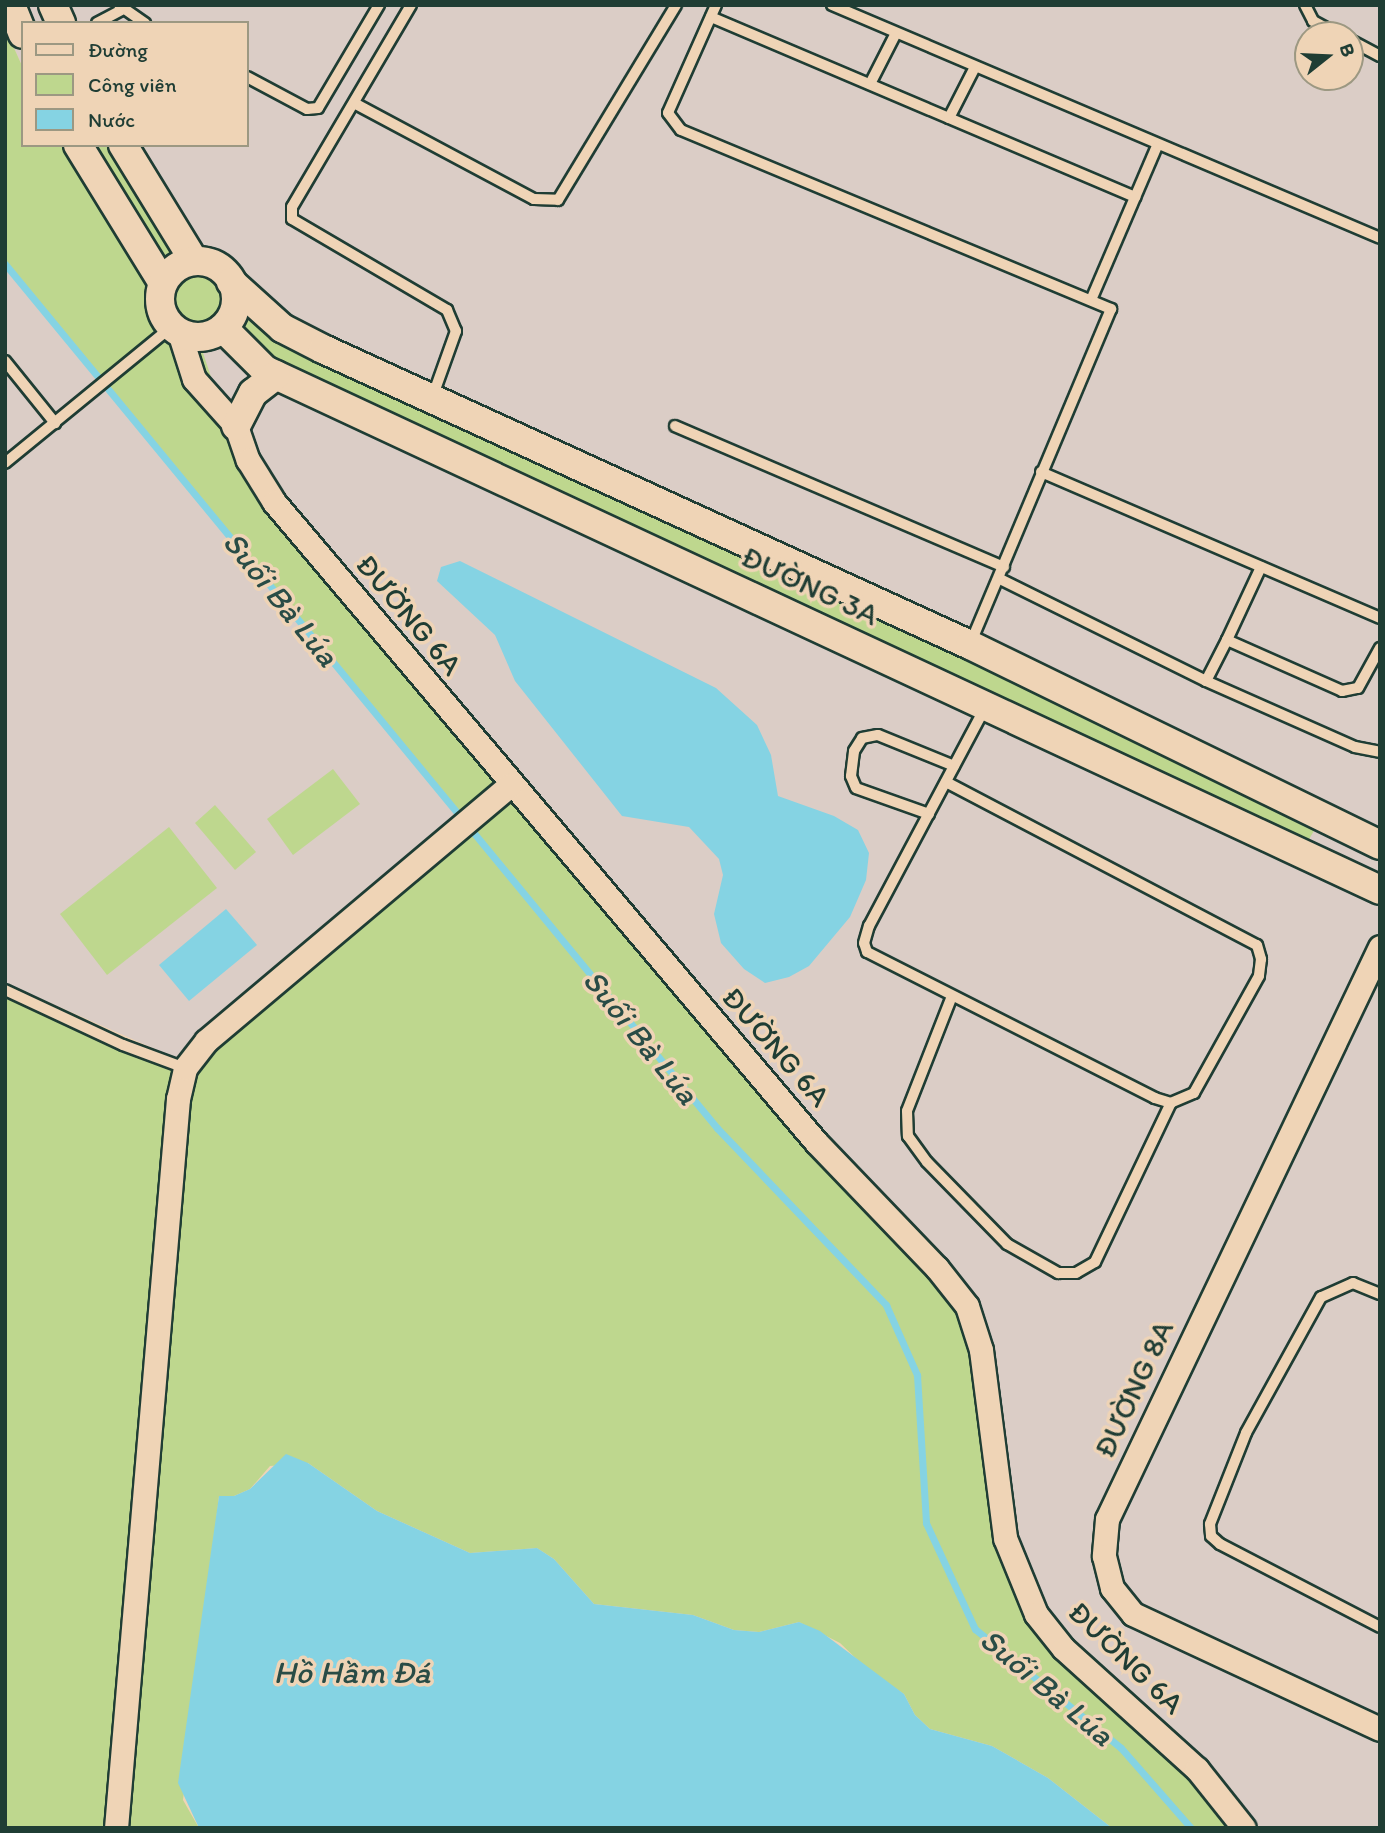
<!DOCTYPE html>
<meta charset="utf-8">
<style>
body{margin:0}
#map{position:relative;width:1385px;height:1833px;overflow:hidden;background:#efd4b6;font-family:Itim,sans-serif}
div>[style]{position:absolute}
.built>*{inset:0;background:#dbcdc6}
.green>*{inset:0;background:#bed78e}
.round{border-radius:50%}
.water>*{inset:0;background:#85d3e3}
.stream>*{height:7px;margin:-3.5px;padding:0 3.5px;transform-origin:3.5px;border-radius:3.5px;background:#85d3e3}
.roads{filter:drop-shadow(2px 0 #1f3d34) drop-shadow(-2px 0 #1f3d34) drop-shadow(0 2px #1f3d34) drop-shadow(0 -2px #1f3d34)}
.service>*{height:10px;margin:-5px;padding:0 5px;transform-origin:5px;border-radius:5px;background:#efd4b6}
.minor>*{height:23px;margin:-11.5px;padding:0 11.5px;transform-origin:11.5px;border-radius:11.5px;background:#efd4b6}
.tertiary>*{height:28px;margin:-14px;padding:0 14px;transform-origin:14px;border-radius:14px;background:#efd4b6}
.tertiary>.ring{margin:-14px;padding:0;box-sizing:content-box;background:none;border:28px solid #efd4b6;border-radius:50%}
span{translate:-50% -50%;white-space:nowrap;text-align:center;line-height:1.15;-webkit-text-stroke:7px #efd4b6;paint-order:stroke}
.street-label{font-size:30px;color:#1f3d34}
.water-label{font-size:32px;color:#294c46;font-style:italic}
.frame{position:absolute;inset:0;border:7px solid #1f3d34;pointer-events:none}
.legend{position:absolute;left:21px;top:21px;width:228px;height:126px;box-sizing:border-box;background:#efd4b6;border:2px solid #9c9882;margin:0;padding:9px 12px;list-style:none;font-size:21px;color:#1f3d34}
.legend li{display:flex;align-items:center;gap:14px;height:35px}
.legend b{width:35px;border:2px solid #9c9882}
.north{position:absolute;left:1294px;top:21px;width:70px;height:70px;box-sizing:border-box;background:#efd4b6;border:2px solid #9c9882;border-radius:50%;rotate:72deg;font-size:19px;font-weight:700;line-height:28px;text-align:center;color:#1f3d34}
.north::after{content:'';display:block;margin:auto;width:24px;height:32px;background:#1f3d34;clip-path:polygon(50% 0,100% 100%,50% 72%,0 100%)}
</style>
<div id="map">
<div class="built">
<div style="clip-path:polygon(evenodd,5px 5px,1380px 5px,1380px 1828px,1191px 1828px,180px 1060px,5px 983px,5px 470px,105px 387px,98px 379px,5px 456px,5px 264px,99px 379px,157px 331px,146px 305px,148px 285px,62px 145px,247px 145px,247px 23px,23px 23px,23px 68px,5px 28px,5px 5px,1308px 35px,1350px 35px,1350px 77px,1308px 77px,1308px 35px)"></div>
</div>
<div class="green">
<div style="clip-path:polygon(5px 28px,23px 68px,23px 145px,62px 145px,148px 285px,146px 305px,157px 331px,99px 379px,5px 264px)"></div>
<div style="clip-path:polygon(94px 145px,107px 145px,174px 254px,163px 260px)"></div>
<div class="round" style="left:173px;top:275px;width:48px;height:48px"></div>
<div style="clip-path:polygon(247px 314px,275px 341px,963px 657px,1315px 829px,1308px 841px,272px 358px,241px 328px)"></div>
<div style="clip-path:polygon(164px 339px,177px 347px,202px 350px,241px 466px,960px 1311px,973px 1353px,1015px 1589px,1193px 1776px,1233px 1828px,1112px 1828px,1048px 1778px,992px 1746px,930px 1729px,915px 1715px,904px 1694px,869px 1671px,840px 1643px,799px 1622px,759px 1632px,734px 1630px,693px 1615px,594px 1604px,554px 1559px,537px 1548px,470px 1553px,377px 1511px,308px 1463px,270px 1466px,250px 1489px,234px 1496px,219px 1496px,183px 1800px,199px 1828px,5px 1828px,5px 995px,176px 1070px,201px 1058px,469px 829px,105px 387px)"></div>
<div style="clip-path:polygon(333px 769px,360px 804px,293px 855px,267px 819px)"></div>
<div style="clip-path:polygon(215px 805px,256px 852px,235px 870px,195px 823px)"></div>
<div style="clip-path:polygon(169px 827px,217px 888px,107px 975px,60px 914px)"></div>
</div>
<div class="water">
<div style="clip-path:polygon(460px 561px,716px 688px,757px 725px,771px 755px,778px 796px,834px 816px,858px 830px,869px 853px,866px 880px,850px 917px,809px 966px,789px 977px,765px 983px,744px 969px,721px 943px,714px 914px,723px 875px,719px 859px,689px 827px,622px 816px,515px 681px,495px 635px,437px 581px,441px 567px)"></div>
<div style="clip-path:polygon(226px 909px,257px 945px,189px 1001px,159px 965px)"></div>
<div style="clip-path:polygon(286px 1454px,308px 1463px,377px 1511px,470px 1553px,537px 1548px,554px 1559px,594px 1604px,693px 1615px,734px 1630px,759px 1632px,799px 1622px,820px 1631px,904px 1694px,915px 1715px,930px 1729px,992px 1746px,1048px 1778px,1112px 1828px,199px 1828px,178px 1783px,219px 1496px,234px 1496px,250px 1489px)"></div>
</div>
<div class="stream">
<div style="left:5px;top:264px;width:1120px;rotate:50.51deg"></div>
<div style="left:717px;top:1128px;width:245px;rotate:46.3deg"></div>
<div style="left:886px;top:1305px;width:77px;rotate:66.1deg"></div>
<div style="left:917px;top:1375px;width:148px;rotate:86.5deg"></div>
<div style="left:926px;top:1523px;width:117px;rotate:65.2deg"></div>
<div style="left:975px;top:1629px;width:188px;rotate:39.2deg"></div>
<div style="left:1121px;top:1748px;width:106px;rotate:48.8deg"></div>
</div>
<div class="roads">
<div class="service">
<div style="left:119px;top:5px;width:32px;rotate:35deg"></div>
<div style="left:411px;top:5px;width:234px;rotate:120.5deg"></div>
<div style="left:292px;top:207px;width:12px;rotate:90deg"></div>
<div style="left:292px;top:219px;width:180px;rotate:30.4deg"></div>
<div style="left:447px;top:310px;width:23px;rotate:67deg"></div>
<div style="left:456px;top:331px;width:71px;rotate:109.7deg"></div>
<div style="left:716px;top:5px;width:118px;rotate:114deg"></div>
<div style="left:668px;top:113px;width:21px;rotate:53deg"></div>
<div style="left:681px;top:130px;width:466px;rotate:22.6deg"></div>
<div style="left:1111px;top:309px;width:364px;rotate:112.8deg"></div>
<div style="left:832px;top:5px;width:595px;rotate:23.03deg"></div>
<div style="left:1305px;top:5px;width:18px;rotate:63deg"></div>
<div style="left:1313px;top:21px;width:30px;rotate:28deg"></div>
<div style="left:711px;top:17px;width:461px;rotate:23deg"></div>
<div style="left:97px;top:23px;width:27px;rotate:-28deg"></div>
<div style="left:1350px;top:40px;width:34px;rotate:28deg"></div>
<div style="left:247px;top:77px;width:68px;rotate:28.1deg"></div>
<div style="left:307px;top:109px;width:11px;rotate:-5deg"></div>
<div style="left:318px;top:108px;width:120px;rotate:-59.4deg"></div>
<div style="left:870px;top:84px;width:57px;rotate:-63deg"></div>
<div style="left:354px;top:103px;width:204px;rotate:28.1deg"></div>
<div style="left:534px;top:199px;width:24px;rotate:2deg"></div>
<div style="left:558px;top:200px;width:228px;rotate:-58.8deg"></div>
<div style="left:949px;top:118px;width:57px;rotate:-63deg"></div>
<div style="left:1091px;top:300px;width:168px;rotate:-66.8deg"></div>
<div style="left:5px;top:361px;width:80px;rotate:51.1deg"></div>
<div style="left:675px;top:426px;width:358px;rotate:23.2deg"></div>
<div style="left:5px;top:463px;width:215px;rotate:-39.3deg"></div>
<div style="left:1041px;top:472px;width:369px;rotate:23.3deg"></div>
<div style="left:1261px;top:567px;width:81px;rotate:115deg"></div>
<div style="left:1227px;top:640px;width:126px;rotate:23.9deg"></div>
<div style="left:1342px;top:691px;width:16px;rotate:-11deg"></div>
<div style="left:1358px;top:688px;width:46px;rotate:-61.2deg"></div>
<div style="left:1000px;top:579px;width:230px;rotate:26.3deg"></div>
<div style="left:1206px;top:681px;width:163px;rotate:23.9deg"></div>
<div style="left:1355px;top:747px;width:25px;rotate:11deg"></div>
<div style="left:1206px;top:681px;width:46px;rotate:-62.9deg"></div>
<div style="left:946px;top:782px;width:351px;rotate:27.7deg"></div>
<div style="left:1257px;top:945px;width:15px;rotate:74deg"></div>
<div style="left:1261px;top:959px;width:17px;rotate:97deg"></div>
<div style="left:1259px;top:976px;width:134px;rotate:119.1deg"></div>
<div style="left:1194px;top:1093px;width:25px;rotate:157deg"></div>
<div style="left:1171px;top:1103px;width:17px;rotate:-163deg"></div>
<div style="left:1155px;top:1098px;width:323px;rotate:-153.1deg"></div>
<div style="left:867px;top:952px;width:9px;rotate:-108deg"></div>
<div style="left:864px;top:943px;width:18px;rotate:-74deg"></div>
<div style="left:869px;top:926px;width:249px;rotate:-62deg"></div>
<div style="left:929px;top:814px;width:77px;rotate:-160.4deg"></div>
<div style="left:856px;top:788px;width:13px;rotate:-113deg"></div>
<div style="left:851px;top:776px;width:25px;rotate:-83deg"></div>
<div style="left:854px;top:751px;width:15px;rotate:-58deg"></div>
<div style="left:862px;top:738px;width:16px;rotate:-11deg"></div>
<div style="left:878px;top:735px;width:82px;rotate:22.2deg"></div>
<div style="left:5px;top:990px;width:130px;rotate:25deg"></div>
<div style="left:123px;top:1045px;width:66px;rotate:20.4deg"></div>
<div style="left:952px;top:996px;width:123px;rotate:111.4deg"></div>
<div style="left:907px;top:1111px;width:25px;rotate:88deg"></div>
<div style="left:908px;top:1136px;width:32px;rotate:54deg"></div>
<div style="left:927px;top:1162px;width:115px;rotate:45.7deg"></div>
<div style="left:1007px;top:1244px;width:59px;rotate:29.6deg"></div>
<div style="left:1058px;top:1273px;width:18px"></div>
<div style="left:1076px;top:1273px;width:22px;rotate:-30deg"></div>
<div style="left:1095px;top:1262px;width:176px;rotate:-64.5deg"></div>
<div style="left:1380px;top:1294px;width:29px;rotate:-158deg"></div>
<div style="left:1353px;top:1283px;width:35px;rotate:156deg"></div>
<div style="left:1321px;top:1297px;width:155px;rotate:118.9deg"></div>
<div style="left:1246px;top:1433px;width:98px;rotate:111.6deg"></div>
<div style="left:1210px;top:1524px;width:12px;rotate:85deg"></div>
<div style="left:1211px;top:1536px;width:12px;rotate:42deg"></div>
<div style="left:1220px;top:1544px;width:180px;rotate:27.4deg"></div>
</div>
<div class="minor">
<div style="left:179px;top:332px;width:49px;rotate:72.3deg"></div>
<div style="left:194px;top:379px;width:63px;rotate:48.2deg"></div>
<div style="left:236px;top:426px;width:36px;rotate:71deg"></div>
<div style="left:248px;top:460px;width:49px;rotate:58.2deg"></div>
<div style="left:274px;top:502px;width:839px;rotate:49.74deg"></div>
<div style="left:816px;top:1142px;width:175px;rotate:46.2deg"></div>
<div style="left:937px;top:1268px;width:48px;rotate:51.7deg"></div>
<div style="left:967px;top:1306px;width:46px;rotate:72.3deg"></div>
<div style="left:981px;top:1350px;width:190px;rotate:82.7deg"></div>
<div style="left:1005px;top:1538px;width:82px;rotate:67.8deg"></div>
<div style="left:1036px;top:1614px;width:43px;rotate:51.5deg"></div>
<div style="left:1063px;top:1648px;width:181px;rotate:42.1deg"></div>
<div style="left:1197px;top:1769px;width:75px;rotate:51.5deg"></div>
<div style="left:1380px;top:947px;width:634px;rotate:115.51deg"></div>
<div style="left:1107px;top:1519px;width:37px;rotate:95deg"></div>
<div style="left:1104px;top:1556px;width:33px;rotate:76deg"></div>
<div style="left:1112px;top:1588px;width:33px;rotate:51deg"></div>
<div style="left:1133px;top:1614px;width:272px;rotate:25deg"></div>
<div style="left:116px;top:1828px;width:732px;rotate:-85.14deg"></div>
<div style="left:178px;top:1099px;width:32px;rotate:-77deg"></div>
<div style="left:185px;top:1068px;width:34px;rotate:-52deg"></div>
<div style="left:206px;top:1041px;width:397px;rotate:-40.1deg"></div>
</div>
<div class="tertiary">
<div style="left:11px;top:5px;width:31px;rotate:68deg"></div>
<div style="left:53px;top:5px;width:20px;rotate:66deg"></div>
<div style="left:78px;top:145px;width:162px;rotate:58.4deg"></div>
<div style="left:123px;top:145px;width:136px;rotate:58.5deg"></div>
<div class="ring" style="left:160px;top:261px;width:48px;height:48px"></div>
<div style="left:231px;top:282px;width:69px;rotate:42deg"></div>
<div style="left:282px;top:328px;width:46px;rotate:27.1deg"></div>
<div style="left:323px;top:349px;width:711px;rotate:24.58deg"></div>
<div style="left:970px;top:645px;width:456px;rotate:26deg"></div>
<div style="left:223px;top:328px;width:59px;rotate:45deg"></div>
<div style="left:265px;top:370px;width:1230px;rotate:25deg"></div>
<div style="left:236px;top:426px;width:37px;rotate:-63deg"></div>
<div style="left:253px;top:393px;width:29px;rotate:-38deg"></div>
</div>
</div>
<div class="street-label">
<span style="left:810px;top:586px;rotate:25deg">ĐƯỜNG 3A</span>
<span style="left:409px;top:615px;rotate:50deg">ĐƯỜNG 6A</span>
<span style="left:776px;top:1047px;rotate:49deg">ĐƯỜNG 6A</span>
<span style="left:1134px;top:1389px;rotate:-65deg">ĐƯỜNG 8A</span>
<span style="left:1126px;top:1658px;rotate:44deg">ĐƯỜNG 6A</span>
</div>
<div class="water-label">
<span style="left:281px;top:599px;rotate:51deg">Suối Bà Lúa</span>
<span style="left:641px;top:1037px;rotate:51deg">Suối Bà Lúa</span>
<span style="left:352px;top:1672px">Hồ Hầm Đá</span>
<span style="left:1047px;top:1687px;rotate:40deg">Suối Bà Lúa</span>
</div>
<div class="frame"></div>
<ul class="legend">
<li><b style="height:9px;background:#efd4b6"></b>Đường</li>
<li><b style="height:19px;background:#bed78e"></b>Công viên</li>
<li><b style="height:19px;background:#85d3e3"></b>Nước</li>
</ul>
<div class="north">B</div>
</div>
